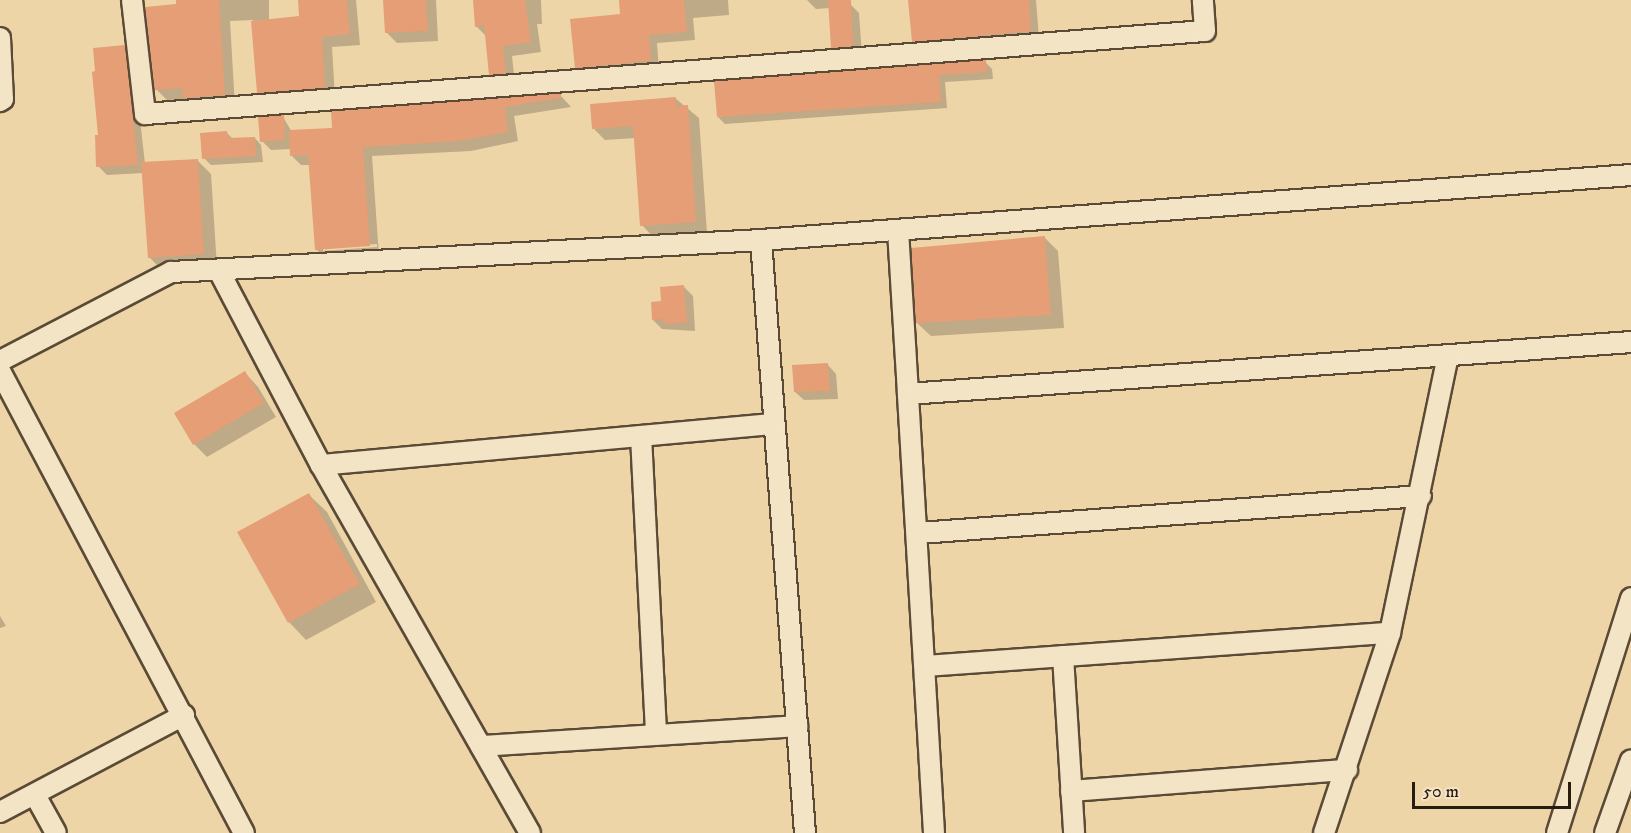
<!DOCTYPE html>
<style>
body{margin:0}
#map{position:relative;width:1631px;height:833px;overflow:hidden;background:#eed5a8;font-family:"IM FELL DW Pica",serif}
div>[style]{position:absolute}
.shadow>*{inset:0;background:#0003}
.building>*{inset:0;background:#e59e75}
.roads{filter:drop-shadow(2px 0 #5a4a36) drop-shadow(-2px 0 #5a4a36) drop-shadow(0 2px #5a4a36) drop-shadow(0 -2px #5a4a36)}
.street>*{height:20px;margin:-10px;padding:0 10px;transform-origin:10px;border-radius:10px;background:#f4e4c6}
span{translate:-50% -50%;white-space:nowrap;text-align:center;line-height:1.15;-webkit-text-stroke:5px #f4e4c6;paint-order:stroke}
.scale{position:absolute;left:1412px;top:782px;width:159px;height:27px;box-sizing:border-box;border:3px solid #281b10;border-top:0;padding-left:8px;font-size:18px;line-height:21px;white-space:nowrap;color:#281b10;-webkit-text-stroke:4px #f4e4c6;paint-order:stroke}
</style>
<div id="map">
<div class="shadow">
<div style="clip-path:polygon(177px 0,269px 0,269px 21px,301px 18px,299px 0,356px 0,360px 45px,332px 47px,335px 98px,269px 103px,258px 93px,253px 20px,230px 21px,235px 106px,195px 108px,186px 99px,167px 100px,156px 89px)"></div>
<div style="clip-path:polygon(385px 0,436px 0,438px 41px,397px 43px,386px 32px)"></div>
<div style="clip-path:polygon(474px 0,541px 0,542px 24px,537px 24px,541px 52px,512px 56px,515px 84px,501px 85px,491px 74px,487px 37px,476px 26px)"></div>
<div style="clip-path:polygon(621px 0,728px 0,729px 15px,693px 18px,695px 40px,657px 43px,659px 69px,585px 76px,576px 68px,622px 16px)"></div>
<div style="clip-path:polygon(836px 0,850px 4px,859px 13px,862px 55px,841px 56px,832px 48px,830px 8px,816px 9px,807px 0)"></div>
<div style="clip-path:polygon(910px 0,1036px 0,1039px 39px,922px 50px,914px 41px)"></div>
<div style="clip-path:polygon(125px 47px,133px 56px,145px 164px,197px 160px,211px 174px,217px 267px,163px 271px,149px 257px,144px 173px,107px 175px,98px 166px,100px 136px)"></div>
<div style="clip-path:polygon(985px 62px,992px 69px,993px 79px,945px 82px,947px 108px,725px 124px,718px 117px)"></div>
<div style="clip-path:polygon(evenodd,560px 95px,571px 107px,514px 116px,518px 141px,471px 151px,372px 156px,379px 256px,326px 259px,316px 249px,310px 165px,301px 165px,291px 155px,291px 149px,271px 150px,262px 141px,283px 117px,292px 132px,334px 129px,560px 95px,377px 244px,377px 247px,323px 251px,323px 248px,377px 244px)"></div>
<div style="clip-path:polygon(675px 98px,699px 118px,707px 233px,653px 237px,642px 225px,635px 138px,605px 140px,594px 129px)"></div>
<div style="clip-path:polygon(227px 133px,234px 140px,255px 138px,261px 145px,263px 162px,211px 165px,204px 158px)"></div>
<div style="clip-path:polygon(1044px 237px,1058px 251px,1064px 328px,931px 336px,917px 323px)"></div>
<div style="clip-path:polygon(684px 287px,693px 296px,695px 331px,662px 329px,653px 320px,663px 302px)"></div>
<div style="clip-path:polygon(828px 365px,836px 374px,838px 399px,804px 400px,795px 392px)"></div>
<div style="clip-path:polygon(245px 373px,258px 387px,276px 417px,207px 457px,194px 444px)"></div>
<div style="clip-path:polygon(309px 495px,327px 512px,376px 602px,306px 640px,289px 622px)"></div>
<div style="clip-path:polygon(0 616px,6px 626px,0 628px)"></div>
</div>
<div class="building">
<div style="clip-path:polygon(176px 0,219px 0,225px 95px,183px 98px,182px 88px,154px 90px,145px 7px,176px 4px)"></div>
<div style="clip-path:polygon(298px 0,347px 0,350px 34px,322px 37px,325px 88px,257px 93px,251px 21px,299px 16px)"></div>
<div style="clip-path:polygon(383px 0,426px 0,428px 31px,385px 33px)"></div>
<div style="clip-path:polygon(473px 0,525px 0,531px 42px,503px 46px,506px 74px,489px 75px,484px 25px,475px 27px)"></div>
<div style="clip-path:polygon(619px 0,684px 0,687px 32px,649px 35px,651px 61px,575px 68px,570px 19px,620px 14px)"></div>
<div style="clip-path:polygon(828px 0,851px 0,853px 46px,831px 48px)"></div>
<div style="clip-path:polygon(908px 0,1029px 0,1031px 31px,912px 42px)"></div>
<div style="clip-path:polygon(125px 45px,138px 165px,96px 167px,95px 135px,98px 135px,92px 72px,95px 71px,93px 48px)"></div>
<div style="clip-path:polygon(986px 60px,987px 72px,939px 75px,941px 102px,717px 117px,714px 81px)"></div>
<div style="clip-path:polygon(561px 93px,561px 98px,505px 107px,508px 132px,460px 141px,363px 147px,370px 246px,315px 250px,308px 155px,290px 156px,289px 130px,332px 128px,331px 111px)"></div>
<div style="clip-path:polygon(676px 97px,676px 106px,688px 105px,696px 222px,640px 226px,633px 126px,592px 129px,590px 104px)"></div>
<div style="clip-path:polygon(284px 115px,285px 140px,260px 142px,258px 117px)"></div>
<div style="clip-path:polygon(227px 131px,228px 138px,255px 137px,256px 156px,202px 159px,200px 133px)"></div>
<div style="clip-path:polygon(198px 159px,204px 254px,148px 258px,141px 162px)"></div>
<div style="clip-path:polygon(1045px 236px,1051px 315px,916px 323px,911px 248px)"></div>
<div style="clip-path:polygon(684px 285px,687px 323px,663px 324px,663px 319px,652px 320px,651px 302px,661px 301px,660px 287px)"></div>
<div style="clip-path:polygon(828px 363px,830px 391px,794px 392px,792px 365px)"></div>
<div style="clip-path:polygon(245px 371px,264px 403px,193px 445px,174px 413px)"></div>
<div style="clip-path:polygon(309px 493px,360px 584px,288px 623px,237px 532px)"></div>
</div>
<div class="roads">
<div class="street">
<div style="left:132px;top:0;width:115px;rotate:83.5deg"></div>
<div style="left:145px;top:114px;width:1063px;rotate:-4.48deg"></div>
<div style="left:1205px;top:31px;width:31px;rotate:-94deg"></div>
<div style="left:0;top:38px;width:61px;rotate:87.2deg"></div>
<div style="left:3px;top:99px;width:4px;rotate:146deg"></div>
<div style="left:898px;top:230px;width:164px;rotate:86.5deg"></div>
<div style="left:761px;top:240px;width:595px;rotate:85.76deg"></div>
<div style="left:219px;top:271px;width:219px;rotate:62.3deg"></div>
<div style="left:321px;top:465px;width:423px;rotate:60.4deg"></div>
<div style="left:0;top:361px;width:193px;rotate:-27.5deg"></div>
<div style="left:171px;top:272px;width:591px;rotate:-3.1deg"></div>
<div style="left:761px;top:240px;width:872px;rotate:-4.27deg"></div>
<div style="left:0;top:371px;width:522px;rotate:62.16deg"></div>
<div style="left:641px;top:436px;width:299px;rotate:87.1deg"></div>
<div style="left:321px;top:465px;width:454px;rotate:-5.2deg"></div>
<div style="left:919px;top:533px;width:503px;rotate:-4.22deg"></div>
<div style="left:1063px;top:656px;width:177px;rotate:86.4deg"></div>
<div style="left:925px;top:666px;width:466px;rotate:-4.1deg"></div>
<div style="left:481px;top:746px;width:317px;rotate:-3.6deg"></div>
<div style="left:1071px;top:791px;width:277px;rotate:-4.4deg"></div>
<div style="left:35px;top:795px;width:43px;rotate:61.1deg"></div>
<div style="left:0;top:812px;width:208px;rotate:-27.8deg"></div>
<div style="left:934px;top:833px;width:440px;rotate:-93.4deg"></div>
<div style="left:908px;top:394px;width:725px;rotate:-4.11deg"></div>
<div style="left:1324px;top:833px;width:211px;rotate:-71.7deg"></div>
<div style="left:1390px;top:633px;width:283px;rotate:-78.2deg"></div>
<div style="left:1557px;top:833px;width:246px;rotate:-72.5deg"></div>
<div style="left:1605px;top:833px;width:77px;rotate:-70.4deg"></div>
</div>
</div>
<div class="scale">50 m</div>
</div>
